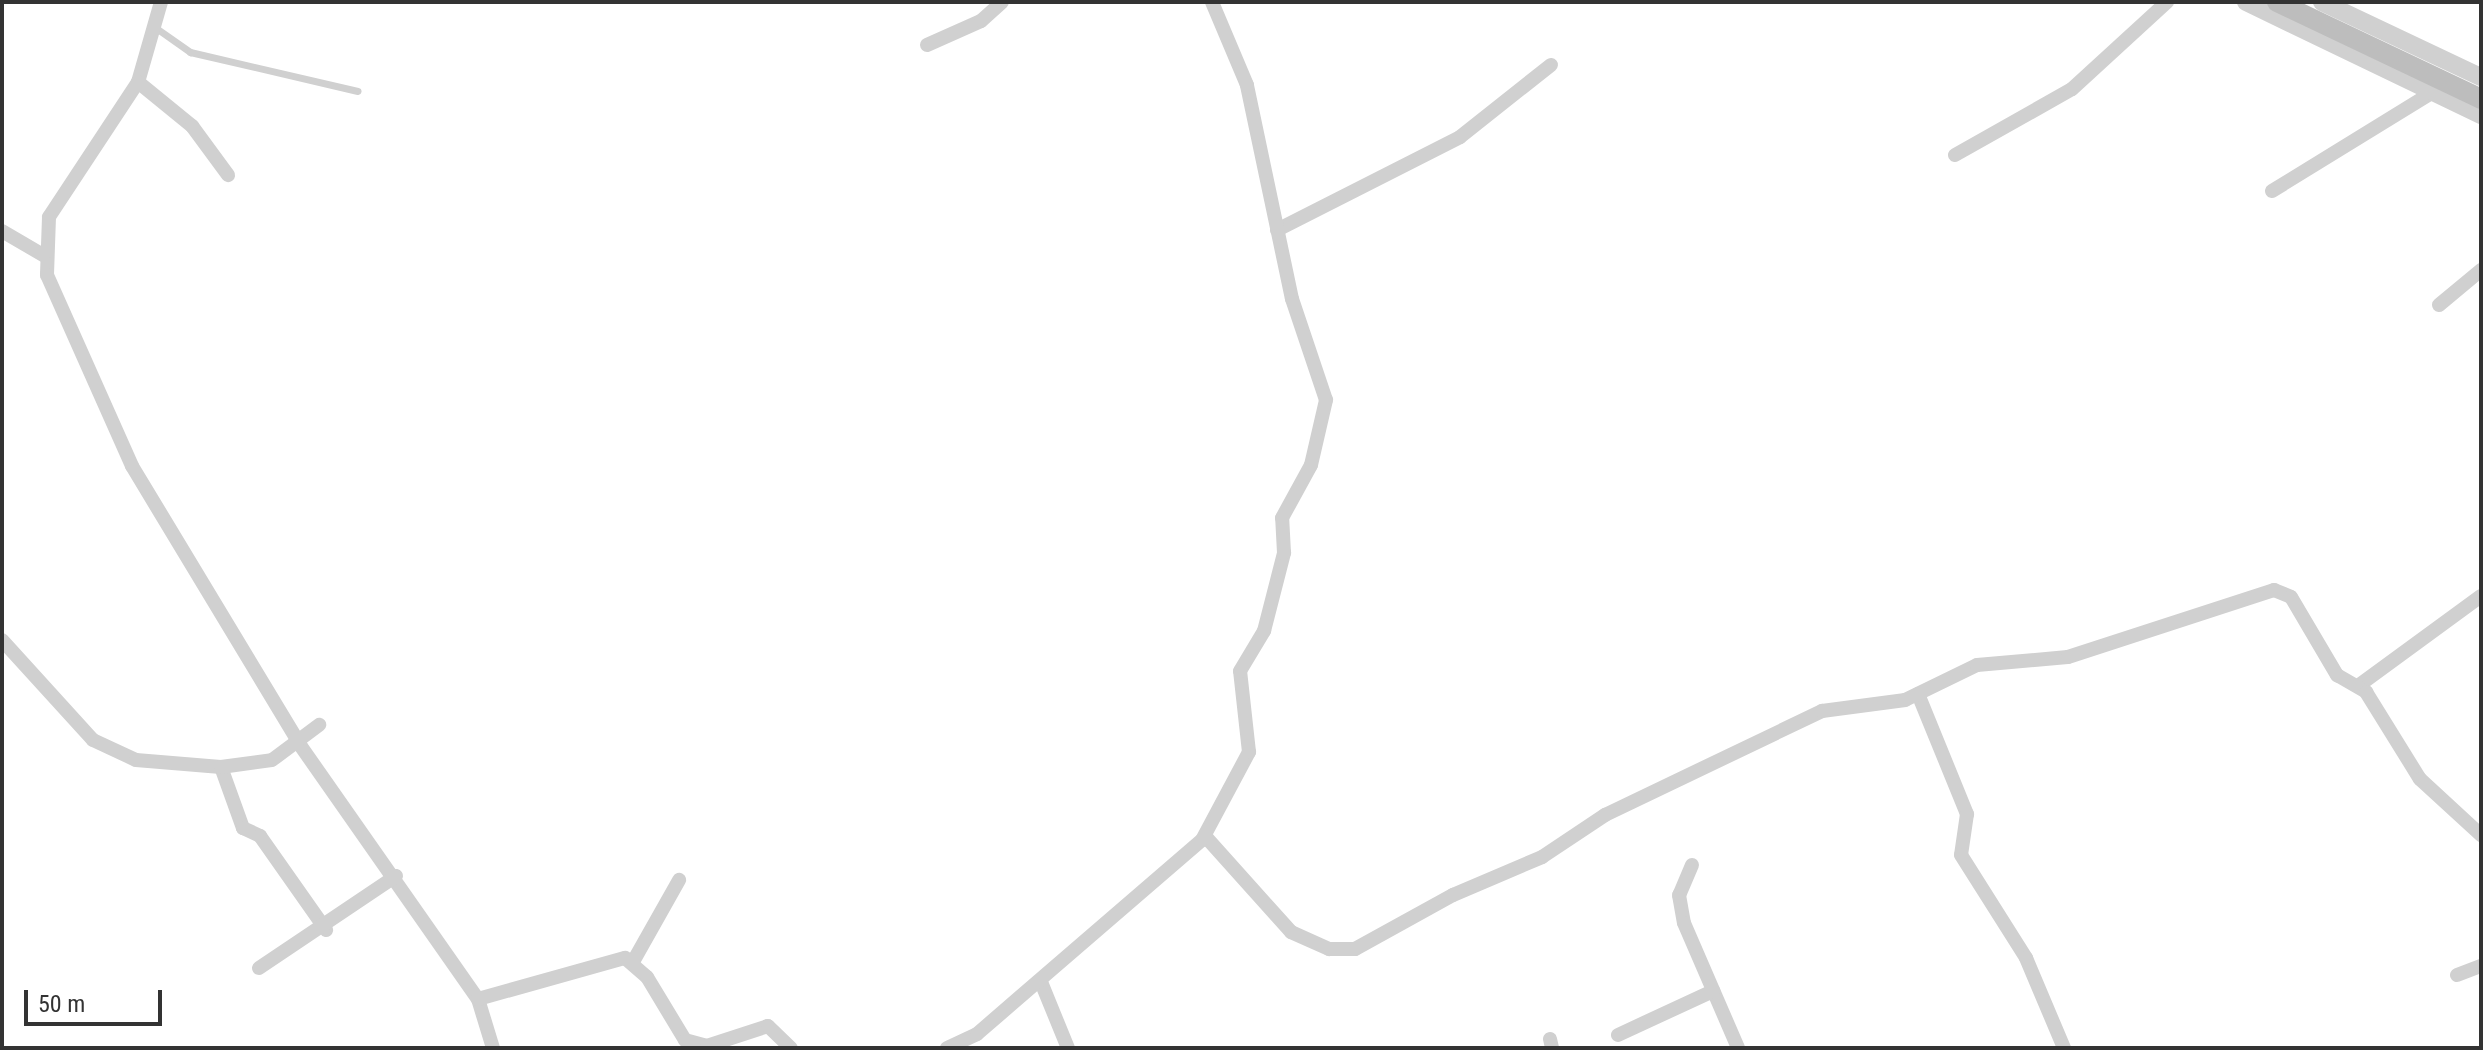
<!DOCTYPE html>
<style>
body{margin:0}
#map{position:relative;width:2483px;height:1050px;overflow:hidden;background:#fff;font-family:"Roboto Condensed",sans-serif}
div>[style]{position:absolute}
.service>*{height:7px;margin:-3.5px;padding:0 3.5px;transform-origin:3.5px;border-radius:3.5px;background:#d0d0d0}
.minor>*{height:14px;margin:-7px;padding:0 7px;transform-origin:7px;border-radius:7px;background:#d0d0d0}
.tertiary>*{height:18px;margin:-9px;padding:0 9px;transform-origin:9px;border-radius:9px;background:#d0d0d0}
.secondary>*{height:20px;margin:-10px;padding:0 10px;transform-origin:10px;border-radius:10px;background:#bdbdbd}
span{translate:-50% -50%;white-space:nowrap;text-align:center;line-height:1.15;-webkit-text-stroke:8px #fff;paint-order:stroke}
.frame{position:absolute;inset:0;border:4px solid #333;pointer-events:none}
.scale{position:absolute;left:24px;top:990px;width:138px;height:36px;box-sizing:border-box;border:4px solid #333;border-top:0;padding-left:10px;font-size:24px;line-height:28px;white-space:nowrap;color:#333;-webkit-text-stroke:6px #fff;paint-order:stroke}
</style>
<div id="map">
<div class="service">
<div style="left:156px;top:28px;width:42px;rotate:35.2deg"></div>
<div style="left:190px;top:52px;width:172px;rotate:13.1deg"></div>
</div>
<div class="minor">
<div style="left:161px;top:2px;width:83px;rotate:106deg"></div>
<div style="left:138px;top:82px;width:162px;rotate:123.4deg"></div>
<div style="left:49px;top:217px;width:58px;rotate:92deg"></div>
<div style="left:47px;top:275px;width:209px;rotate:66deg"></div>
<div style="left:132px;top:466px;width:326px;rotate:58.9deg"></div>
<div style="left:300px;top:745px;width:310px;rotate:55deg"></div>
<div style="left:478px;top:999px;width:51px;rotate:73deg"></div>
<div style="left:927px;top:45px;width:59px;rotate:-24deg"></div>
<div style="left:981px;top:21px;width:28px;rotate:-42deg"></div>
<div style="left:138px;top:82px;width:70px;rotate:39.2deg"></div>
<div style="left:192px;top:126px;width:61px;rotate:53.7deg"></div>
<div style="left:1955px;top:155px;width:134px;rotate:-29.4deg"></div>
<div style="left:2072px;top:89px;width:129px;rotate:-42.5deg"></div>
<div style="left:2272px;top:191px;width:189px;rotate:-31.6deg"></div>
<div style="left:1277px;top:230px;width:205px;rotate:-26.9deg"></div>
<div style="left:1460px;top:137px;width:116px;rotate:-38.4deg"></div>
<div style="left:2px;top:231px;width:48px;rotate:30.3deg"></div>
<div style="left:2439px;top:305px;width:55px;rotate:-39.8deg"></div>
<div style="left:2px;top:640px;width:135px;rotate:47.7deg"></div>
<div style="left:93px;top:740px;width:47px;rotate:24.9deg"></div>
<div style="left:136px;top:760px;width:85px;rotate:4.7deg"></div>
<div style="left:221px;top:767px;width:65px;rotate:70.2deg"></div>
<div style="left:243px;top:828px;width:19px;rotate:25deg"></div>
<div style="left:260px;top:836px;width:115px;rotate:54.9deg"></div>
<div style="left:2358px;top:686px;width:152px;rotate:-36.2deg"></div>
<div style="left:1918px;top:694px;width:130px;rotate:67.8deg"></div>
<div style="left:1967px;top:814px;width:41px;rotate:98.3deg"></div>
<div style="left:1961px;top:855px;width:122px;rotate:57.7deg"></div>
<div style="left:2026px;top:958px;width:98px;rotate:67.1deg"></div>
<div style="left:221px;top:767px;width:51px;rotate:-7.8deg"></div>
<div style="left:272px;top:760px;width:59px;rotate:-36.7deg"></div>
<div style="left:1205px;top:836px;width:129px;rotate:48.1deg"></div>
<div style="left:1291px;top:932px;width:42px;rotate:24.1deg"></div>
<div style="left:1329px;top:949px;width:26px"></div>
<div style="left:1355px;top:949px;width:112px;rotate:-28.9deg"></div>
<div style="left:1453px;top:895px;width:97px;rotate:-23.1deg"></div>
<div style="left:1542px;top:857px;width:76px;rotate:-33.7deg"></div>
<div style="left:1605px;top:815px;width:241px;rotate:-25.6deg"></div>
<div style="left:1822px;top:711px;width:84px;rotate:-7.5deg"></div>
<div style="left:1905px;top:700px;width:80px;rotate:-25.9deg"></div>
<div style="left:1977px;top:665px;width:91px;rotate:-5deg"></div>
<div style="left:2068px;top:657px;width:217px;rotate:-18deg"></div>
<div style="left:2274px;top:590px;width:18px;rotate:22deg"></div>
<div style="left:2291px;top:597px;width:91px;rotate:59.5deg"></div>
<div style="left:2337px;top:675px;width:34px;rotate:30deg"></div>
<div style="left:2366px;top:692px;width:102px;rotate:58.2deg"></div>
<div style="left:2420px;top:779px;width:83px;rotate:42.6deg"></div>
<div style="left:1692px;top:865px;width:33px;rotate:113deg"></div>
<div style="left:1679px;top:895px;width:28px;rotate:80deg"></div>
<div style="left:1684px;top:923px;width:136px;rotate:66.6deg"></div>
<div style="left:634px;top:960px;width:92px;rotate:-60.6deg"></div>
<div style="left:259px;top:968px;width:165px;rotate:-33.9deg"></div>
<div style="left:2457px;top:975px;width:26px;rotate:-21deg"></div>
<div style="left:1041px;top:982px;width:71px;rotate:67.8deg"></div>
<div style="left:478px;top:999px;width:153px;rotate:-15.6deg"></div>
<div style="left:625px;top:958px;width:29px;rotate:41deg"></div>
<div style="left:647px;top:977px;width:74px;rotate:58.9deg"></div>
<div style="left:685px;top:1040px;width:23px;rotate:15deg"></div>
<div style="left:707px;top:1046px;width:64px;rotate:-18.2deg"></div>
<div style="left:768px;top:1026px;width:32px;rotate:44deg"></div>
<div style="left:1618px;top:1035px;width:105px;rotate:-24.9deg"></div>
<div style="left:1550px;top:1039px;width:9px;rotate:77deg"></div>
<div style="left:947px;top:1048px;width:33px;rotate:-25deg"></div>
<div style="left:977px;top:1034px;width:297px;rotate:-40.8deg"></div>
<div style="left:1202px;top:840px;width:100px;rotate:-61.9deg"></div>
<div style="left:1249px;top:752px;width:81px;rotate:-96.3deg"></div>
<div style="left:1240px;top:671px;width:47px;rotate:-59deg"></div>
<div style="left:1264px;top:631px;width:81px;rotate:-75.6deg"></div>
<div style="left:1284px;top:553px;width:35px;rotate:-93deg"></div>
<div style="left:1282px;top:518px;width:60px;rotate:-61.3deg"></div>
<div style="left:1311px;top:465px;width:67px;rotate:-77deg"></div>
<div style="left:1326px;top:400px;width:107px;rotate:-108.6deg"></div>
<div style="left:1292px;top:299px;width:219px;rotate:-101.9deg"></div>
<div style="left:1247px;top:85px;width:90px;rotate:-112.9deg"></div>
</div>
<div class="tertiary">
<div style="left:2246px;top:2px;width:261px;rotate:25.7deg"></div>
<div style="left:2322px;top:2px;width:176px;rotate:25.3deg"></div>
</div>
<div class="secondary">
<div style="left:2277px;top:2px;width:226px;rotate:25.4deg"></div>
</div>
<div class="frame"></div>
<div class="scale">50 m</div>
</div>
